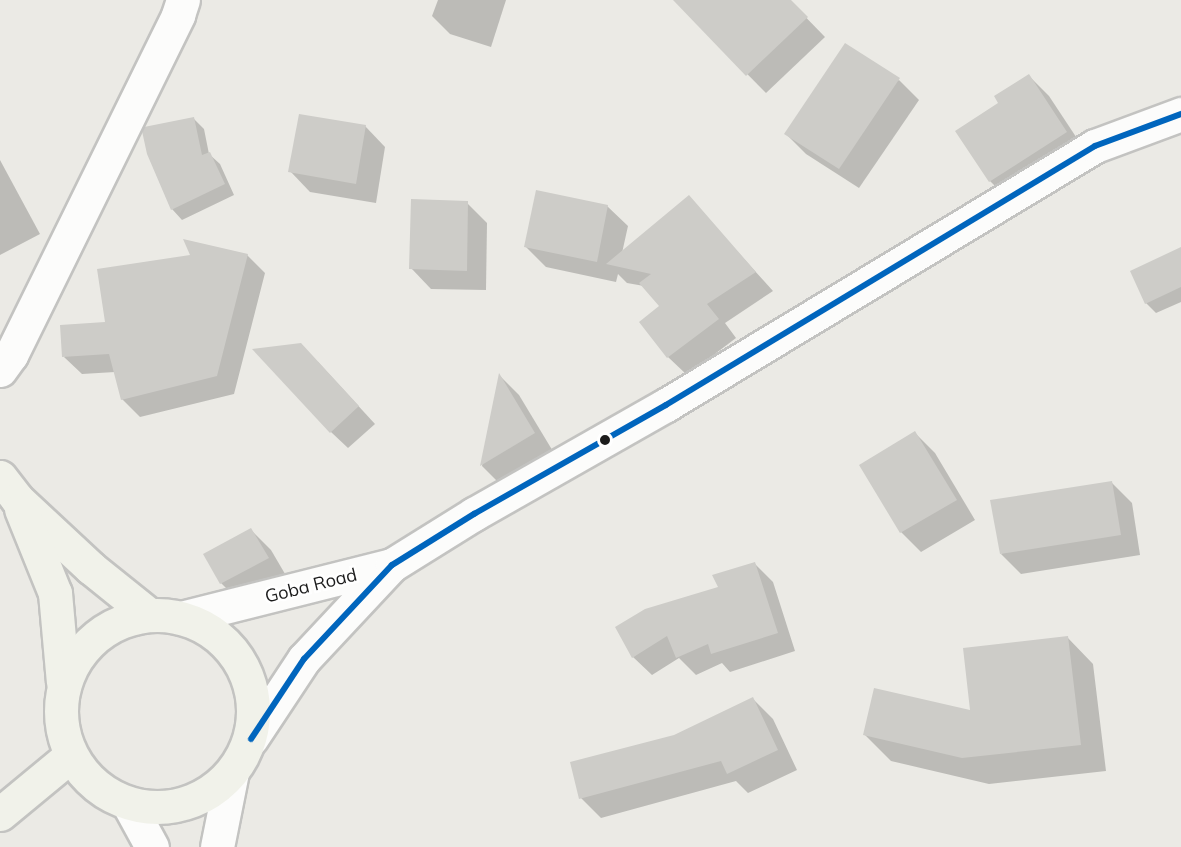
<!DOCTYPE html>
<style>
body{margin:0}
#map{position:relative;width:1181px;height:847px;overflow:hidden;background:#ebeae5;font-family:Mulish,sans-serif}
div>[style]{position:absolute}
.shadow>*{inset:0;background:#0003}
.building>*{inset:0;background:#cdccc8}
.roads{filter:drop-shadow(2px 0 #c3c3c1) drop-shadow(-2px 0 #c3c3c1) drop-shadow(0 2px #c3c3c1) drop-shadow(0 -2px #c3c3c1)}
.minor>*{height:33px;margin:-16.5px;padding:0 16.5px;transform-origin:16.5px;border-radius:16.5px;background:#fcfcfb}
.tertiary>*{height:33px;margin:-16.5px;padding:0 16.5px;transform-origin:16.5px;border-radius:16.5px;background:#fcfcfb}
.secondary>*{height:33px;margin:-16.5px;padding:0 16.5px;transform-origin:16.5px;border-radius:16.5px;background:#f1f2ea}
.secondary>.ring{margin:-16.5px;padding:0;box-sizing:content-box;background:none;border:33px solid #f1f2ea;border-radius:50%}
.bus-1>*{height:6px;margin:-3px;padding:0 3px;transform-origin:3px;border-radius:3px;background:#0065bd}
.dots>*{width:16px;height:16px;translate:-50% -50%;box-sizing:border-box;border:3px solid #fff;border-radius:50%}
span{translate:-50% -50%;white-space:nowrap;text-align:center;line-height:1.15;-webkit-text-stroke:5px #fff;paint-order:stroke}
.street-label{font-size:18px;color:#1c1c1c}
</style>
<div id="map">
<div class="shadow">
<div style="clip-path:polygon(438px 0,506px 0,491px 47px,450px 34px,432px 16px)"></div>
<div style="clip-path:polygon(691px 0,789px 0,825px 37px,766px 93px,689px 15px)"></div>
<div style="clip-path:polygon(1029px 76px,1049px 96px,1086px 152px,1010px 201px,990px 181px,1000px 104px)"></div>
<div style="clip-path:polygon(899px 80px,919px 100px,859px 188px,806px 154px,786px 134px)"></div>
<div style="clip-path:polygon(194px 119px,204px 129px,209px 154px,220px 164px,234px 195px,182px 220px,172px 209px,148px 154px)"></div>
<div style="clip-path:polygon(365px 126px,385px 147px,376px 203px,310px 192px,290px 171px)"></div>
<div style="clip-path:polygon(0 160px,40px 234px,0 255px)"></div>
<div style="clip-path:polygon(688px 197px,773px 291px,725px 323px,736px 338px,687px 375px,668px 357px,661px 306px,644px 286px,627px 283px,618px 274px,616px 282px,546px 267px,526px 247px,607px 206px,628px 226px,622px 253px)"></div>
<div style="clip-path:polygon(467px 203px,487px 223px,486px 290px,431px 289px,411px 268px)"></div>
<div style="clip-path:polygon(1181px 249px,1181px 302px,1156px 313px,1146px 303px)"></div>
<div style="clip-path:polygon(247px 255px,265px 273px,234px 394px,140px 417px,122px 399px,115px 372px,82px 374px,64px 357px,192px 256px)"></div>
<div style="clip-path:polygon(318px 362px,375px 424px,348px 448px,331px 432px)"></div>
<div style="clip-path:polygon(500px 376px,519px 395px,554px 453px,501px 485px,482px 466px)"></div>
<div style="clip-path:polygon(915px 433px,935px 453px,975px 520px,921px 552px,901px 532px)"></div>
<div style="clip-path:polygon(1112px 483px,1132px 503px,1140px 555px,1021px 574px,1001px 554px)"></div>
<div style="clip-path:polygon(251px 530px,271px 550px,288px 579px,241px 603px,221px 583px)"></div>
<div style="clip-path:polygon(755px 564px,773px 582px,795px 651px,730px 672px,722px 663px,696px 675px,679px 658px,652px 675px,633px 657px)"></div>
<div style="clip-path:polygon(1067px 637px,1093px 664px,1106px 771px,989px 784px,891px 761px,865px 735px,972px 712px)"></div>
<div style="clip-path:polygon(753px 699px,773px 719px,797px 770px,748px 793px,736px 781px,601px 818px,581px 798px,674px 736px)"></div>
</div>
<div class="building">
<div style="clip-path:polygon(673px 0,791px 0,808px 17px,746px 76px)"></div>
<div style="clip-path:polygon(845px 43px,900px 78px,839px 169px,784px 134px)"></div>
<div style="clip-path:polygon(1029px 74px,1067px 132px,989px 182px,955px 131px,998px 103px,994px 96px)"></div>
<div style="clip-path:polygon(299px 114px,366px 125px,356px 184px,288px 172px)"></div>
<div style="clip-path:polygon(194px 117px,202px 155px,210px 152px,225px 184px,171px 210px,147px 154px,142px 131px,144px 127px)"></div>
<div style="clip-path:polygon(536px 190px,608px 205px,597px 262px,524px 247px)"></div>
<div style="clip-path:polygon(689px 195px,756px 272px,707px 304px,719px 319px,667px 358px,639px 322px,659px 306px,639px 283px,651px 274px,606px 264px)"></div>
<div style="clip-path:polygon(411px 199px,468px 201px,467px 271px,409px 269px)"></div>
<div style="clip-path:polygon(183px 239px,248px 254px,217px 376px,121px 400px,109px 354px,62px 357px,60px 325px,105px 322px,97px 269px,190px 255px)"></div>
<div style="clip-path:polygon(1181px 247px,1181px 287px,1145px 304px,1130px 271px)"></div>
<div style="clip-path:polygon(301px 343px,359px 406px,330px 433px,252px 349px)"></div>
<div style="clip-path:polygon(499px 373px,535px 433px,480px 466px)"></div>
<div style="clip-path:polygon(915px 431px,957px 500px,900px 533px,859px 465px)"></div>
<div style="clip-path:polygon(1112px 481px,1121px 535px,1000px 554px,990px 500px)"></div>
<div style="clip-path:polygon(251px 528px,269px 558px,220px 584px,203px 554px)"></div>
<div style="clip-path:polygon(755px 562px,778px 633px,711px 654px,708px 644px,676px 658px,667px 636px,632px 658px,615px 627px,645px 609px,718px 587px,712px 575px)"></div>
<div style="clip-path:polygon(1068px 636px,1081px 745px,962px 758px,863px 735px,874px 688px,970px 710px,963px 648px)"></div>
<div style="clip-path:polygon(753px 697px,778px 750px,727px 774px,721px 761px,579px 799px,570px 762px,674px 735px)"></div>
</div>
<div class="roads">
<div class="minor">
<div style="left:0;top:370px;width:19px;rotate:-54deg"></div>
<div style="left:11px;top:355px;width:379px;rotate:-63.8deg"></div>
<div style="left:178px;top:15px;width:16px;rotate:-72deg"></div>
</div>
<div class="tertiary">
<div style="left:185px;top:617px;width:213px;rotate:-14.1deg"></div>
<div style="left:251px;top:739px;width:96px;rotate:-56.5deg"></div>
<div style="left:304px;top:659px;width:129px;rotate:-46.9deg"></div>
<div style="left:392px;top:565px;width:97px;rotate:-31.9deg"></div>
<div style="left:474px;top:514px;width:221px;rotate:-29.6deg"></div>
<div style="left:666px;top:405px;width:501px;rotate:-31.12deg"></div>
<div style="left:1095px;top:146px;width:92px;rotate:-20.4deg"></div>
<div style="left:128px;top:803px;width:50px;rotate:61.4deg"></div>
<div style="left:217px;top:847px;width:76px;rotate:-78.7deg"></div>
</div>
<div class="secondary">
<div style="left:0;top:477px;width:28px;rotate:52deg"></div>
<div style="left:17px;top:499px;width:101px;rotate:43deg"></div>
<div style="left:91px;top:568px;width:72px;rotate:38.8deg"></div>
<div style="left:21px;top:509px;width:91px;rotate:68deg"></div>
<div style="left:55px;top:593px;width:89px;rotate:84.9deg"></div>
<div class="ring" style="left:61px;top:615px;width:159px;height:159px"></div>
<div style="left:0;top:814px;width:91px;rotate:-39.6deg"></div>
</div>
</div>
<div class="bus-1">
<div style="left:251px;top:739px;width:96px;rotate:-56.5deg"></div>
<div style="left:304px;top:659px;width:129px;rotate:-46.9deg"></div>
<div style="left:392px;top:565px;width:97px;rotate:-31.9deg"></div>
<div style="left:474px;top:514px;width:221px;rotate:-29.6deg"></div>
<div style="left:666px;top:405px;width:501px;rotate:-31.12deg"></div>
<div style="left:1095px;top:146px;width:92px;rotate:-20.4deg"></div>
</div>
<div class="dots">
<div style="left:605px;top:440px;background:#1c1c1c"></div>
</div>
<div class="street-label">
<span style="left:311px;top:586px;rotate:-14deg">Goba Road</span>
</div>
</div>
